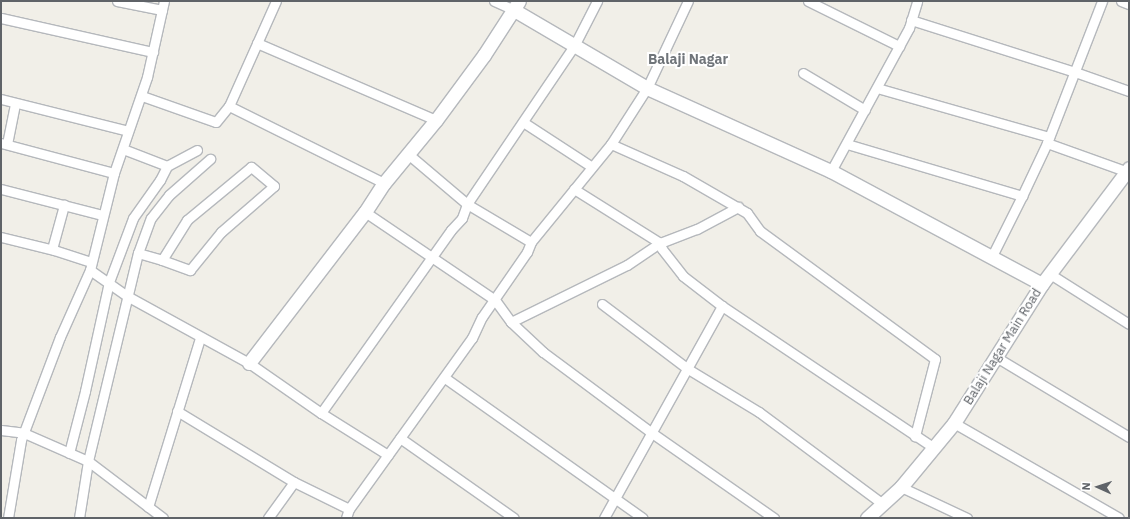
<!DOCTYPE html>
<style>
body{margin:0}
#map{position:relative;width:1130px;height:519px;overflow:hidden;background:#f1efe8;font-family:"IBM Plex Sans",sans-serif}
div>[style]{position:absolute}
.roads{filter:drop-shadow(1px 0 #b5b8bc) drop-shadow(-1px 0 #b5b8bc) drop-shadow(0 1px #b5b8bc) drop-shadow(0 -1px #b5b8bc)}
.street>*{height:9px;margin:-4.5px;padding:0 4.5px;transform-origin:4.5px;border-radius:4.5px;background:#fff}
.secondary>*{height:13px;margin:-6.5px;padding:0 6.5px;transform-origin:6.5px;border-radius:6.5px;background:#fff}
span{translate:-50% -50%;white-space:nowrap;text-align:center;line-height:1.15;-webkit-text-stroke:4px #fff;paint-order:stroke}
.street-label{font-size:13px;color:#5f6368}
.neighbourhood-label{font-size:14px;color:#70757a;font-weight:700}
.frame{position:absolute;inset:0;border:2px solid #5f6368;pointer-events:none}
.north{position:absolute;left:1078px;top:467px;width:40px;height:40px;-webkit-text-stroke:3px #fff;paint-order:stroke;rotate:273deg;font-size:11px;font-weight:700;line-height:16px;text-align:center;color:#5f6368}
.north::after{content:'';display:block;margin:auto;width:14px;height:18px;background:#5f6368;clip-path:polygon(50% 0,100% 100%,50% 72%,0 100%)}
</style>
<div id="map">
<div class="roads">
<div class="street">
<div style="left:117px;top:1px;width:46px;rotate:11.3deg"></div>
<div style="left:494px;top:1px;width:22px;rotate:24deg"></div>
<div style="left:808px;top:1px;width:102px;rotate:26.3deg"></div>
<div style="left:1121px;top:1px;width:9px;rotate:21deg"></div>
<div style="left:1px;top:18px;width:156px;rotate:12.6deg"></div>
<div style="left:911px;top:20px;width:172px;rotate:17.6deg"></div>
<div style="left:1075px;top:72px;width:57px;rotate:19.4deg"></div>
<div style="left:257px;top:43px;width:195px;rotate:23.3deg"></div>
<div style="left:803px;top:73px;width:72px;rotate:30.8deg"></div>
<div style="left:877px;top:88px;width:179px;rotate:15.9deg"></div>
<div style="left:142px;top:96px;width:78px;rotate:19.4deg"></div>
<div style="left:216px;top:122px;width:21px;rotate:-51deg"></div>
<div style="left:229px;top:106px;width:115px;rotate:-65.9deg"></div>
<div style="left:1px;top:99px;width:131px;rotate:14.1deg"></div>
<div style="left:229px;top:106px;width:173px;rotate:26.4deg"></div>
<div style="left:523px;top:122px;width:82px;rotate:33.1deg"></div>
<div style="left:1px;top:143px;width:117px;rotate:14.9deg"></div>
<div style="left:1047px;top:143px;width:83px;rotate:19.7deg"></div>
<div style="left:7px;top:144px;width:41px;rotate:-78.7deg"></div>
<div style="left:611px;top:144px;width:79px;rotate:24deg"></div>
<div style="left:683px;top:176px;width:74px;rotate:30deg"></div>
<div style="left:747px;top:213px;width:22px;rotate:54deg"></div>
<div style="left:760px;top:231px;width:217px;rotate:36.2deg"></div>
<div style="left:935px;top:359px;width:80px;rotate:104.6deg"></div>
<div style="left:847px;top:144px;width:183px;rotate:16.5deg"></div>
<div style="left:123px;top:149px;width:47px;rotate:21.1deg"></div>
<div style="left:408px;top:154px;width:77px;rotate:40.3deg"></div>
<div style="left:467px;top:204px;width:74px;rotate:30.7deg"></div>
<div style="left:831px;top:171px;width:163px;rotate:-61.4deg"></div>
<div style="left:909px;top:28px;width:28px;rotate:-73deg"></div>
<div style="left:1px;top:189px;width:104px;rotate:14.4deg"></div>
<div style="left:574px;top:189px;width:102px;rotate:32.1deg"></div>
<div style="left:660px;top:243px;width:6px;rotate:72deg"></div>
<div style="left:662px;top:249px;width:34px;rotate:52deg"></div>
<div style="left:683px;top:276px;width:49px;rotate:37.6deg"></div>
<div style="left:722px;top:306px;width:255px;rotate:33.8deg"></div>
<div style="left:365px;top:212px;width:157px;rotate:34.1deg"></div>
<div style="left:495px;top:300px;width:27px;rotate:54deg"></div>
<div style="left:511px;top:322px;width:44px;rotate:43.2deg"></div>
<div style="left:543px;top:352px;width:136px;rotate:36.6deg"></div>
<div style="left:652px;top:433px;width:149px;rotate:34.9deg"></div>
<div style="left:1px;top:237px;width:55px;rotate:13.8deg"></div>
<div style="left:54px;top:250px;width:38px;rotate:18deg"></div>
<div style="left:52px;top:249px;width:46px;rotate:-74.7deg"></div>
<div style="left:138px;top:253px;width:25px;rotate:16deg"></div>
<div style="left:162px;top:260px;width:30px;rotate:20deg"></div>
<div style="left:190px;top:270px;width:49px;rotate:-50.8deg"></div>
<div style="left:221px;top:232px;width:70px;rotate:-41deg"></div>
<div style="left:274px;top:186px;width:30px;rotate:-140deg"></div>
<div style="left:251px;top:167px;width:83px;rotate:140.4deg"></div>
<div style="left:187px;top:220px;width:47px;rotate:122deg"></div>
<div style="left:991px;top:258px;width:69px;rotate:-63.4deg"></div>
<div style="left:1022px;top:196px;width:59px;rotate:-64.7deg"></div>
<div style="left:1047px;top:143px;width:152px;rotate:-68.8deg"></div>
<div style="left:90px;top:270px;width:45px;rotate:35.1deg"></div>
<div style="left:127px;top:296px;width:139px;rotate:28.8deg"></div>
<div style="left:249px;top:363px;width:88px;rotate:34.8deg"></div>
<div style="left:321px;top:413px;width:79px;rotate:32.1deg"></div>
<div style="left:1050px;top:274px;width:93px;rotate:32.3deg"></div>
<div style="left:602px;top:304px;width:108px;rotate:37.1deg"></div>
<div style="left:688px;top:369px;width:83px;rotate:31.2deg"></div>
<div style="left:759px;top:412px;width:154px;rotate:36.6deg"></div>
<div style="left:511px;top:322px;width:129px;rotate:-26.2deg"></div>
<div style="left:627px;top:265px;width:40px;rotate:-34deg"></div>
<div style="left:660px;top:243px;width:40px;rotate:-21deg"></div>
<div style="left:697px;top:229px;width:47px;rotate:-28.2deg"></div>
<div style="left:996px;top:357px;width:155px;rotate:31deg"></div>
<div style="left:445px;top:378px;width:242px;rotate:35.3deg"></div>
<div style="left:177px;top:411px;width:137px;rotate:31.3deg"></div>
<div style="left:294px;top:482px;width:61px;rotate:26.1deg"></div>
<div style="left:321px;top:413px;width:224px;rotate:-54.6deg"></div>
<div style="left:451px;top:230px;width:16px;rotate:-47deg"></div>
<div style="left:462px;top:218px;width:15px;rotate:-70deg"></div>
<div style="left:467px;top:204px;width:191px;rotate:-55.9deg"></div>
<div style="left:574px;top:46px;width:51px;rotate:-62.9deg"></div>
<div style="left:954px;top:423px;width:190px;rotate:29.9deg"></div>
<div style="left:1px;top:430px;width:23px;rotate:7deg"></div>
<div style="left:24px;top:433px;width:70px;rotate:23.6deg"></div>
<div style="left:88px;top:461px;width:94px;rotate:37.2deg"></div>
<div style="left:400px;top:438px;width:139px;rotate:35.1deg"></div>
<div style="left:69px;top:453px;width:64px;rotate:-75.5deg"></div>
<div style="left:85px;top:391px;width:112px;rotate:-77.6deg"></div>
<div style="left:109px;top:282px;width:68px;rotate:-69.4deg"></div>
<div style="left:133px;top:218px;width:47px;rotate:-54.6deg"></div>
<div style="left:160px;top:180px;width:16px;rotate:-63deg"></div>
<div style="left:167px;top:166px;width:34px;rotate:-28deg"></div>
<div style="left:901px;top:487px;width:73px;rotate:25.2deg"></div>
<div style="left:148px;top:507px;width:177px;rotate:-72.9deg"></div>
<div style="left:8px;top:518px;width:79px;rotate:-80.5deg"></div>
<div style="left:21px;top:440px;width:110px;rotate:-69.3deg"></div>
<div style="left:60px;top:337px;width:73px;rotate:-65.9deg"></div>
<div style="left:90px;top:270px;width:100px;rotate:-76.1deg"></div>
<div style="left:114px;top:173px;width:102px;rotate:-71deg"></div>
<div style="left:147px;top:77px;width:78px;rotate:-77.4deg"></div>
<div style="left:79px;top:518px;width:58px;rotate:-81deg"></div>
<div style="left:88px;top:461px;width:214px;rotate:-76.5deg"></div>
<div style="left:138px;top:253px;width:37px;rotate:-70deg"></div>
<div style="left:151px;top:218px;width:29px;rotate:-52deg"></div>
<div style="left:169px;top:195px;width:55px;rotate:-41.3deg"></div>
<div style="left:268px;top:518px;width:44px;rotate:-54.2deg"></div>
<div style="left:346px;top:518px;width:9px;rotate:-72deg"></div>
<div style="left:349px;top:509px;width:211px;rotate:-54.3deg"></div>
<div style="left:472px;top:338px;width:23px;rotate:-65deg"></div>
<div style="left:482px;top:317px;width:79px;rotate:-55.3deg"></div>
<div style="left:527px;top:252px;width:11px;rotate:-68deg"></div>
<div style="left:531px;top:242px;width:127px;rotate:-50.8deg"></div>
<div style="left:611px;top:144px;width:67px;rotate:-57.3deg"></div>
<div style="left:647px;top:88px;width:96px;rotate:-64.8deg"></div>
<div style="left:604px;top:518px;width:243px;rotate:-60.9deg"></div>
</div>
<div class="secondary">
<div style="left:514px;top:10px;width:154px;rotate:30.4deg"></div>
<div style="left:647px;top:88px;width:202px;rotate:24.3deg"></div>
<div style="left:831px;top:171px;width:239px;rotate:28.2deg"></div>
<div style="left:249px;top:363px;width:190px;rotate:-52.5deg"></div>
<div style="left:365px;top:212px;width:35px;rotate:-57deg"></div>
<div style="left:384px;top:183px;width:82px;rotate:-50.5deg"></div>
<div style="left:436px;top:120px;width:81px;rotate:-53.6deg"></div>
<div style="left:484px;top:55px;width:64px;rotate:-57.1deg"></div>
<div style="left:867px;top:518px;width:46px;rotate:-42.4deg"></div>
<div style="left:901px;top:487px;width:83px;rotate:-50.4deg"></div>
<div style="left:954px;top:423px;width:165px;rotate:-57.7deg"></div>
<div style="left:1042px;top:284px;width:145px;rotate:-53.1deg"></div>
</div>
</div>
<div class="street-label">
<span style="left:1003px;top:347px;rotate:-58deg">Balaji Nagar Main Road</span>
</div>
<div class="neighbourhood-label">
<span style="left:688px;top:59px">Balaji Nagar</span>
</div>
<div class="frame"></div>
<div class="north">N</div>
</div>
